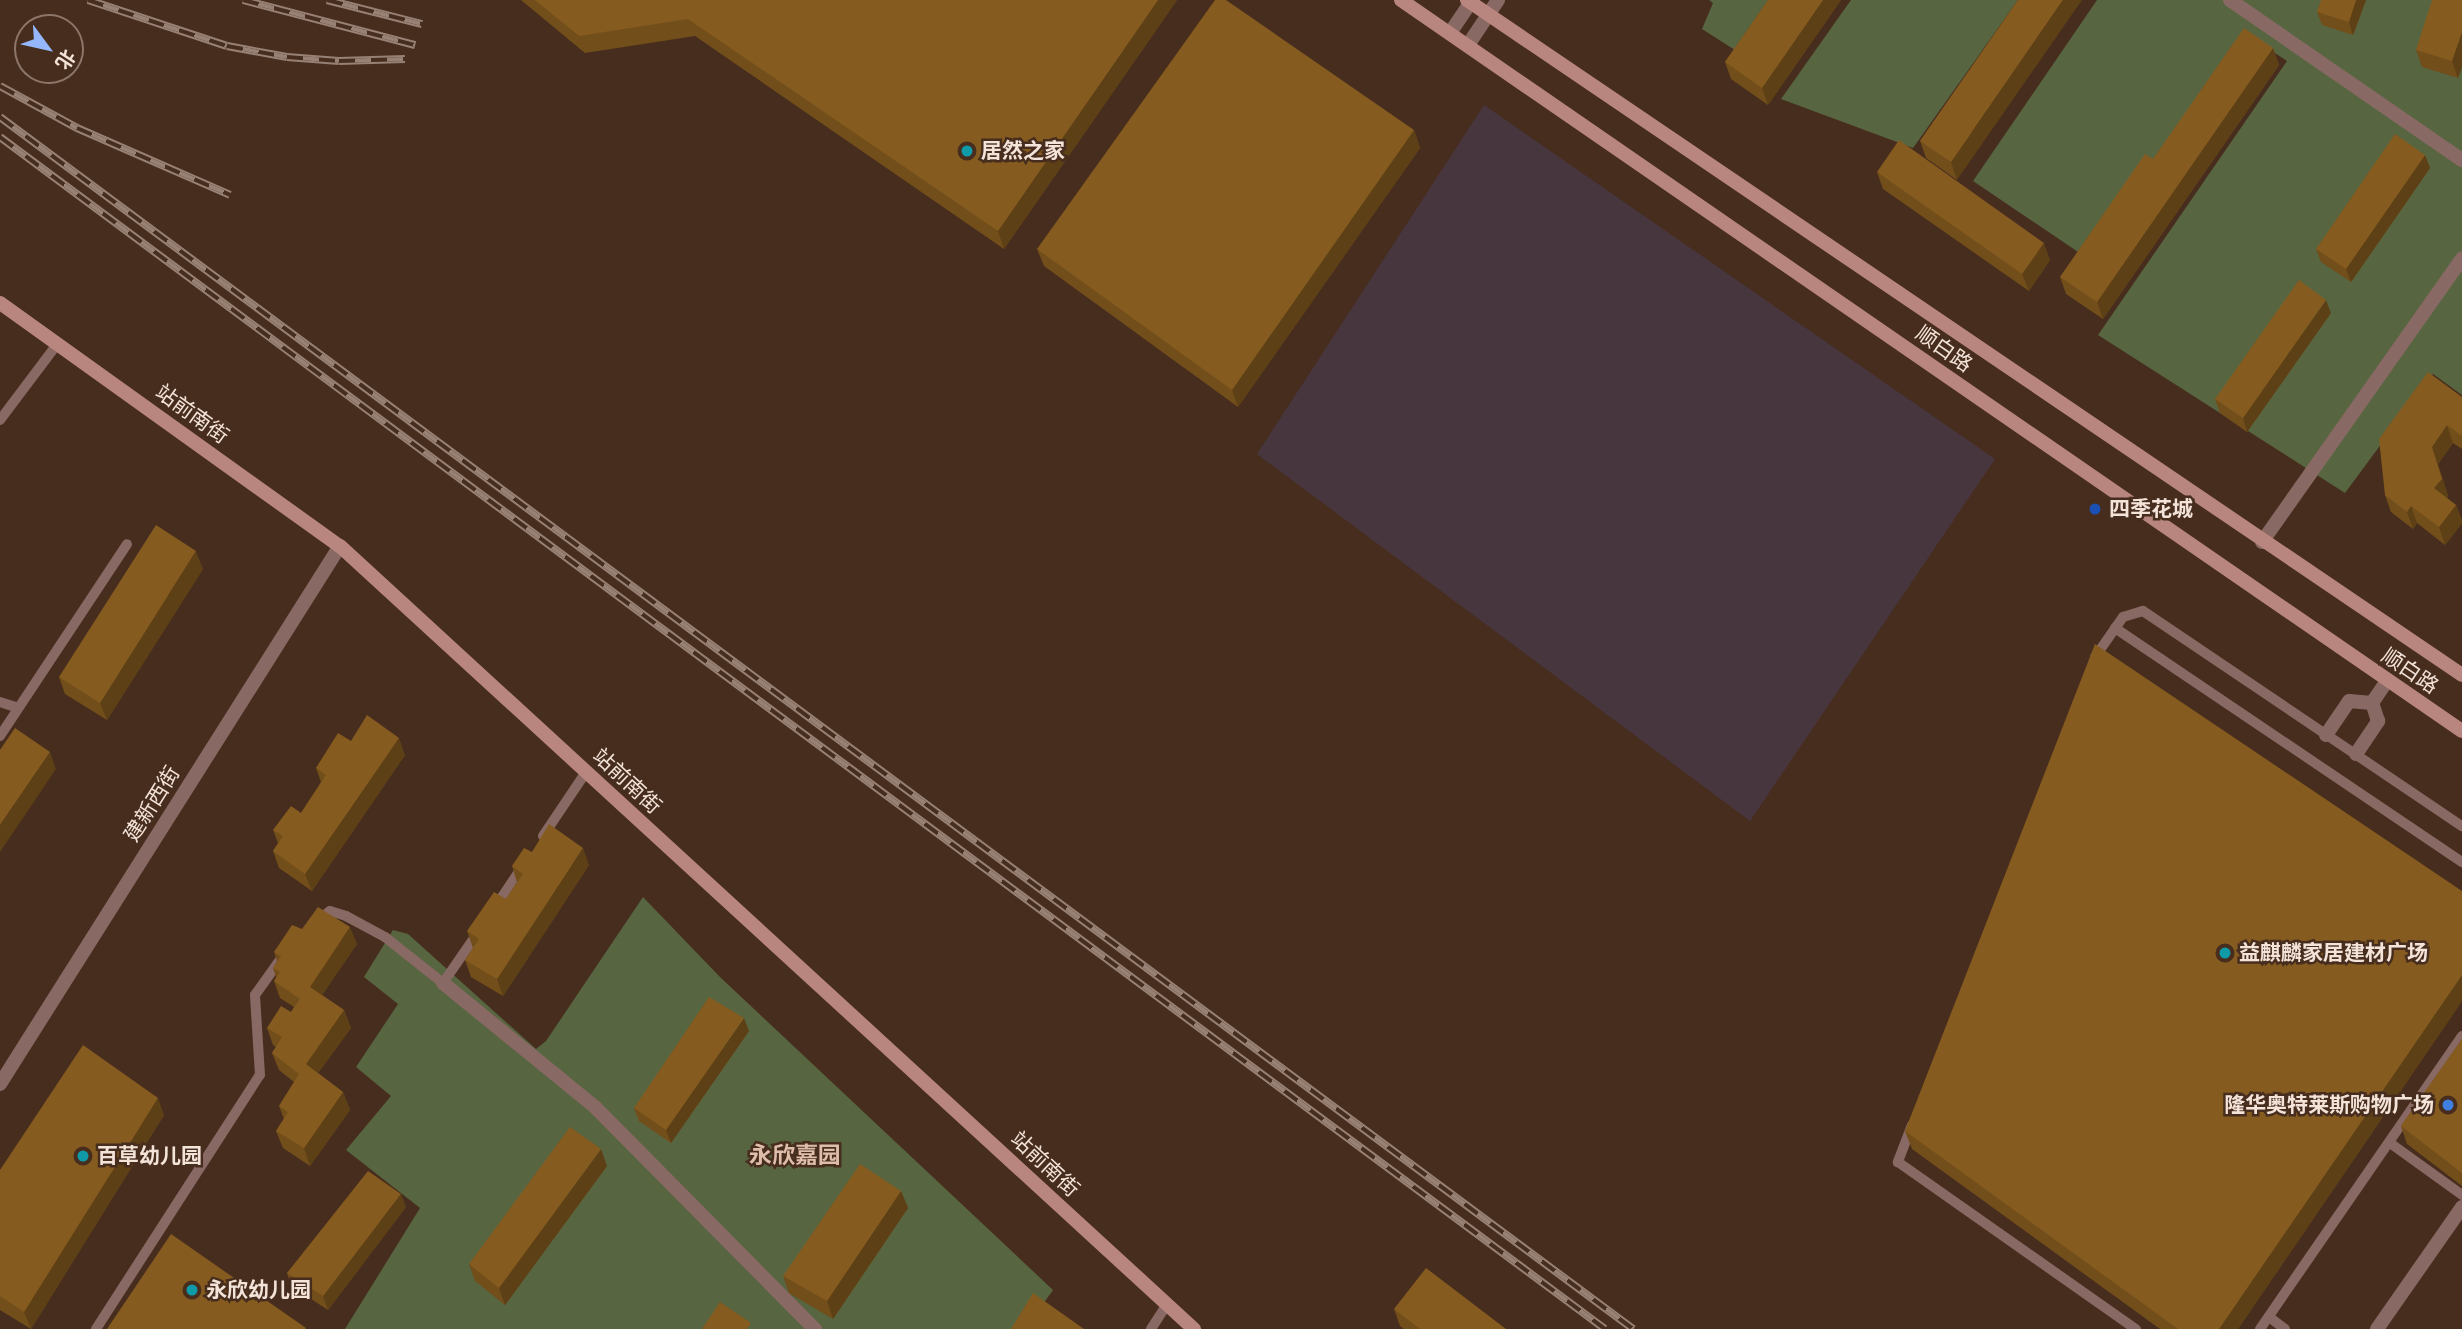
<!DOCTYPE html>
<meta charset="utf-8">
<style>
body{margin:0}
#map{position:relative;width:2462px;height:1329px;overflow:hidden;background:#472d1e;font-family:Montserrat,"Noto Sans SC",sans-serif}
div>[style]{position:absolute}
.industrial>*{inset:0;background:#48363f}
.green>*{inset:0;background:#576540}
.service>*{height:10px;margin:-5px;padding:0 5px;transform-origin:5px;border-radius:5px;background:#896964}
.minor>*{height:14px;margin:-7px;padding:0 7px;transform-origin:7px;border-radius:7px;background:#896964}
.tertiary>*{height:14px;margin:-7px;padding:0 7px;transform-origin:7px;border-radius:7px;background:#896964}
.secondary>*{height:14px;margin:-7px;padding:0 7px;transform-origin:7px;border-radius:7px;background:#b8867e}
.rail>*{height:8px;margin-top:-4px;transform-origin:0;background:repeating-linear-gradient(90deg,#472d1e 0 16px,#978174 0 32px);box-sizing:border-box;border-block:2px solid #978174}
.wall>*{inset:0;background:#724e1b}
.shaded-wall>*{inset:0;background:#5d4016}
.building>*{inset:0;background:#855b1f}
.dots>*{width:19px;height:19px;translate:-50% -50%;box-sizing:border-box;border:4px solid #472d1e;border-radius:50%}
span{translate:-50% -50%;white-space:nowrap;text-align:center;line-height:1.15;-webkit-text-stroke:5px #472d1e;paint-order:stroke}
.poi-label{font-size:21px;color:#f4e3d9;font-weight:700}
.left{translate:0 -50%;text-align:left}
.right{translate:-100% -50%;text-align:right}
.street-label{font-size:21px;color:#f4e3d9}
.neighbourhood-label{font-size:23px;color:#debdab;font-weight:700}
.north{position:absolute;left:14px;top:14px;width:70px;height:70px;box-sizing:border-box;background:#472d1e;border:2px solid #8c7669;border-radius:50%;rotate:123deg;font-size:19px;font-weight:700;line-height:28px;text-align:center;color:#f4e3d9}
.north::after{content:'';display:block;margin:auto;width:24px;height:32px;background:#94b7fd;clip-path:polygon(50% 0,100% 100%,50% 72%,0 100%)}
</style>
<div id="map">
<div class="industrial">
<div style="clip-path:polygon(1484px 105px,1995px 459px,1750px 821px,1257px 454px)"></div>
</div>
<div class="green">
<div style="clip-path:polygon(1709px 0,1775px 0,1738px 52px,1702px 29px,1713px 3px)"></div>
<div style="clip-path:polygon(1851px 0,2018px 0,1913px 148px,1781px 99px)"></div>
<div style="clip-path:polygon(2097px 0,2462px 0,2462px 395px,2433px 374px,2345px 493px,2098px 335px,2287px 61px,2246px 34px,2084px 256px,1973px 181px)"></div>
<div style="clip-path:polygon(643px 897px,720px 977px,1053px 1290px,1025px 1329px,345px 1329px,420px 1208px,346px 1150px,391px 1096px,356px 1067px,398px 1004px,364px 977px,393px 930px,408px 934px,536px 1049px,546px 1041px)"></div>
</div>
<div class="service">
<div style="left:0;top:420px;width:96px;rotate:-53deg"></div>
<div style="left:2115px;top:628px;width:419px;rotate:34deg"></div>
<div style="left:2095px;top:657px;width:49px;rotate:-55deg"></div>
<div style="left:2123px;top:617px;width:21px;rotate:-17deg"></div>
<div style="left:2143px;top:611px;width:385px;rotate:34deg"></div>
<div style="left:0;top:702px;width:19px;rotate:18deg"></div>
<div style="left:0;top:736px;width:230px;rotate:-56.5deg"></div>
<div style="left:543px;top:836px;width:77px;rotate:-56.1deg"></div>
<div style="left:494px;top:909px;width:50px;rotate:-56.3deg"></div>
<div style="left:317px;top:921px;width:16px;rotate:-38deg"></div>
<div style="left:330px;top:911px;width:17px;rotate:17deg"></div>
<div style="left:346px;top:916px;width:44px;rotate:28.3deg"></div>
<div style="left:385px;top:937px;width:74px;rotate:38.4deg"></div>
<div style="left:443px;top:983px;width:63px;rotate:-55.3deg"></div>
<div style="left:1912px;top:1125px;width:40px;rotate:111deg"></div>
<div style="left:1898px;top:1162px;width:291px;rotate:35.1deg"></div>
<div style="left:2390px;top:1143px;width:89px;rotate:35.8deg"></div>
<div style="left:2269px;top:1317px;width:20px;rotate:37deg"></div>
<div style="left:96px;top:1329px;width:302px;rotate:-57.2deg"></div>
<div style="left:260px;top:1075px;width:80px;rotate:-93.6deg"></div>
<div style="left:255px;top:995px;width:43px;rotate:-54.5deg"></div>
<div style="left:1151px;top:1329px;width:30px;rotate:-57deg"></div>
<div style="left:2260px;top:1329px;width:356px;rotate:-55.4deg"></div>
</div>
<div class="minor">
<div style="left:2230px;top:0;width:282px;rotate:34.6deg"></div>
<div style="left:2262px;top:542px;width:347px;rotate:-54.8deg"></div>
<div style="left:2326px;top:735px;width:41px;rotate:-55.9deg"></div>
<div style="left:2349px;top:701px;width:23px;rotate:5deg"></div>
<div style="left:2356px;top:754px;width:40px;rotate:-56deg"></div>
<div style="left:2378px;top:721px;width:19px;rotate:-108deg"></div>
<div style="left:2372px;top:703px;width:27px;rotate:-56deg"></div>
<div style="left:443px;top:983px;width:196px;rotate:39.2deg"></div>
<div style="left:595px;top:1107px;width:313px;rotate:45.3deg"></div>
<div style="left:0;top:1084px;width:636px;rotate:-57.71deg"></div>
<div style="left:2377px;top:1329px;width:149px;rotate:-55.1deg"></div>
</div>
<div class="tertiary">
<div style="left:1450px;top:33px;width:40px;rotate:-56deg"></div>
<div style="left:1468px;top:45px;width:54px;rotate:-56.3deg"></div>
</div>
<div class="secondary">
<div style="left:1401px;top:0;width:1288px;rotate:34.57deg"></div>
<div style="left:1467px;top:0;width:1202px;rotate:34.15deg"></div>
<div style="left:0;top:303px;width:418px;rotate:35.6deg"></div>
<div style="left:340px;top:546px;width:1159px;rotate:42.52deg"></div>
</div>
<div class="rail">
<div style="left:88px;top:0;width:146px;rotate:18.3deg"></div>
<div style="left:227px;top:46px;width:61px;rotate:10.4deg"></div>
<div style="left:287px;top:57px;width:52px;rotate:4.4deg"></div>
<div style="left:339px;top:61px;width:66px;rotate:-1.7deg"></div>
<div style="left:243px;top:0;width:178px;rotate:14.7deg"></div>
<div style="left:327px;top:0;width:98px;rotate:14.2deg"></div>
<div style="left:0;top:86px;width:88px;rotate:28.6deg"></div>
<div style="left:77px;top:128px;width:167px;rotate:23.6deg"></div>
<div style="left:0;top:117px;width:2034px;rotate:36.58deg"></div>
<div style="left:0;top:137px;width:1999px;rotate:36.6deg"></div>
</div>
<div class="wall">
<div style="clip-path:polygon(521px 0,1177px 0,1004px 249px,695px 36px,585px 53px)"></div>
<div style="clip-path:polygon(1768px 0,1841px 0,1768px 105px,1731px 79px,1725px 62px)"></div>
<div style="clip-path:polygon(2018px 0,1957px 180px,1926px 158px,1920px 141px)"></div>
<div style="clip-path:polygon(2366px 0,2353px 35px,2322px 25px,2317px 12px)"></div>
<div style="clip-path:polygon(2462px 0,2462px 67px,2458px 78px,2422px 67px,2416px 50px)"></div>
<div style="clip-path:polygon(2273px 48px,2279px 65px,2103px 319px,2066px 294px,2060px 277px,2153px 159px)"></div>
<div style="clip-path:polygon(1414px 130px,1420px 148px,1238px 407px,1044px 266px,1037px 249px)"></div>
<div style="clip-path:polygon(2425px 155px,2430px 168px,2351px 282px,2321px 262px,2316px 249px)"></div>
<div style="clip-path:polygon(1877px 172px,2050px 260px,2029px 291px,1883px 189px)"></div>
<div style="clip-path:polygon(2331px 313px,2247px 432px,2220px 413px,2215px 399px)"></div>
<div style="clip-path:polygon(2462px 397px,2462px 449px,2453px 443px,2438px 464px,2448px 496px,2447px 498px,2456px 505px,2462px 521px,2462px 523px,2445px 545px,2417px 523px,2413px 529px,2391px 512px,2385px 495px)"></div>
<div style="clip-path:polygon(203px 569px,107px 720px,65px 694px,59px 677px)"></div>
<div style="clip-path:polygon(351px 741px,405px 755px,312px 891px,279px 868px,273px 851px,278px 843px,273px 830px,301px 813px,321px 782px,316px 768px)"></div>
<div style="clip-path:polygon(589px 865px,503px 996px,471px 977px,465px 960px,473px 948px,467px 931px,506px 899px,517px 882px,512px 866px)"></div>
<div style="clip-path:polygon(2462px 891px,2462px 1001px,2238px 1329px,2160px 1329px,1912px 1149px,1905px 1131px)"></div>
<div style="clip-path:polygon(302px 929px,357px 944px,322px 995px,344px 1010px,351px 1028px,318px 1073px,343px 1092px,350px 1110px,310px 1166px,283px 1148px,276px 1131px,284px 1119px,279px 1106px,294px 1082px,279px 1070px,272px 1053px,276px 1047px,273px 1045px,267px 1028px,291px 1012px,294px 1007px,280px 998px,274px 981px,276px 977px,273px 968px,277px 961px,274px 952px)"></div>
<div style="clip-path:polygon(749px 1031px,671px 1143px,639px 1121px,634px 1108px)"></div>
<div style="clip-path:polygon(2462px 1039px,2462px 1186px,2407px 1144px,2401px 1126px)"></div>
<div style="clip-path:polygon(164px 1115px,31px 1329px,0 1310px,0 1170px)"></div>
<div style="clip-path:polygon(607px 1166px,505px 1305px,475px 1281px,469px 1264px)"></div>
<div style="clip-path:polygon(901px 1191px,908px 1208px,833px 1319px,789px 1293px,783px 1276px)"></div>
<div style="clip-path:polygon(406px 1207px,328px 1310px,291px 1286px,287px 1273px)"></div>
<div style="clip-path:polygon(1394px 1309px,1506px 1329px,1404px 1329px,1400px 1326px)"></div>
</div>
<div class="shaded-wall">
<div style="clip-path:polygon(1158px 0,1177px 0,1004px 249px,998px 231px)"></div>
<div style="clip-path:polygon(1823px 0,1841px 0,1768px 105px,1762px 88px)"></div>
<div style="clip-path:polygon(2063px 0,2082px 0,1957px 180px,1951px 162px)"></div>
<div style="clip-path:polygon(2356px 0,2366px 0,2353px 35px,2349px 22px)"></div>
<div style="clip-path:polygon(2462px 32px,2462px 67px,2458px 78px,2452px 61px)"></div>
<div style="clip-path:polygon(2273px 48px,2279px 65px,2103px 319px,2097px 302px)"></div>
<div style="clip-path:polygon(1414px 130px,1420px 148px,1238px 407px,1232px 390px)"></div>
<div style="clip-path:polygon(2425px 155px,2430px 168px,2351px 282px,2346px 269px)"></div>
<div style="clip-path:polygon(2044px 243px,2050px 260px,2029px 291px,2022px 274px)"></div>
<div style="clip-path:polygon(2326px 300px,2331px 313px,2247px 432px,2243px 418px)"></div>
<div style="clip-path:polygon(2447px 425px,2453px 443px,2438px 464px,2448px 496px,2440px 506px,2434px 488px,2432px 447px)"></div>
<div style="clip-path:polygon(2456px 505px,2462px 523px,2445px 545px,2439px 527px)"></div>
<div style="clip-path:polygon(2411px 506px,2417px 523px,2413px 529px,2407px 512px)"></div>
<div style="clip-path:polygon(196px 551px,203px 569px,107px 720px,100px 703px)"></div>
<div style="clip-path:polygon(399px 738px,405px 755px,312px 891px,305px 874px)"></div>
<div style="clip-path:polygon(50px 752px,56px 769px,0 852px,0 825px)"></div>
<div style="clip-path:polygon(583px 848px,589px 865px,503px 996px,497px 979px)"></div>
<div style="clip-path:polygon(350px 927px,357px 944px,316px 1004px,310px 987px)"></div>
<div style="clip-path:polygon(2462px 975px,2462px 1001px,2238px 1329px,2219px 1329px)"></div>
<div style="clip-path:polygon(344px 1010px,351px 1028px,312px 1081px,306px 1064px)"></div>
<div style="clip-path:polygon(744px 1018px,749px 1031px,671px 1143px,666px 1130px)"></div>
<div style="clip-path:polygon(343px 1092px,350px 1110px,310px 1166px,304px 1148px)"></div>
<div style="clip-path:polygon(158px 1098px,164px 1115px,31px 1329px,24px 1312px)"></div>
<div style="clip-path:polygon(601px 1149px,607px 1166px,505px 1305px,499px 1288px)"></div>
<div style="clip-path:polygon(901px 1191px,908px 1208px,833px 1319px,827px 1301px)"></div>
<div style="clip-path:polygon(401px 1194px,406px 1207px,328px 1310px,323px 1296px)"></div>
</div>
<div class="building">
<div style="clip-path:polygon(535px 0,1158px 0,998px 231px,688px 19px,579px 36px)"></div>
<div style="clip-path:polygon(1215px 0,1226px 0,1414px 130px,1232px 390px,1037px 249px)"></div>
<div style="clip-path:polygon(1768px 0,1823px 0,1762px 88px,1725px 62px)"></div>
<div style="clip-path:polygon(2018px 0,2063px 0,1951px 162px,1920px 141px)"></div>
<div style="clip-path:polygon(2321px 0,2356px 0,2349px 22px,2317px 12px)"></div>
<div style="clip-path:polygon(2432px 0,2462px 0,2462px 32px,2452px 61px,2416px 50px)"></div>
<div style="clip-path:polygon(2244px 28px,2273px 48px,2097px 302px,2060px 277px,2145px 154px,2153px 159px)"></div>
<div style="clip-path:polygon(2395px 134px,2425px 155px,2346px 269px,2316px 249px)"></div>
<div style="clip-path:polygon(1899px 140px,2044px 243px,2022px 274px,1877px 172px)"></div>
<div style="clip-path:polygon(2299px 280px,2326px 300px,2243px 418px,2215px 399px)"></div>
<div style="clip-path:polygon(2428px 372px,2462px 397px,2462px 436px,2447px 425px,2432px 447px,2442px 479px,2434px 488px,2456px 505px,2439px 527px,2411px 506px,2407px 512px,2385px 495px,2379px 439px)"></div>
<div style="clip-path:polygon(156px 525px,196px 551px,100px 703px,59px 677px)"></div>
<div style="clip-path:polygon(2095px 644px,2462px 891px,2462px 975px,2219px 1329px,2178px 1329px,1905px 1131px)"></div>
<div style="clip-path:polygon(367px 715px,399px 738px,305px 874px,273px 851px,283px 836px,273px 830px,291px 806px,301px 813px,326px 775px,316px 768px,338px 733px,351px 741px)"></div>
<div style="clip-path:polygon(15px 728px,50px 752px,0 825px,0 750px)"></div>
<div style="clip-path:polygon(549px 824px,583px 848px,497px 979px,465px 960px,479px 939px,467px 931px,494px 892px,506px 899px,523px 874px,512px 866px,524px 848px,532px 852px)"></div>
<div style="clip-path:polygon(318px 907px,350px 927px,310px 987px,344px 1010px,306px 1064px,343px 1092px,304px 1148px,276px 1131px,288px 1112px,279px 1106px,299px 1074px,272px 1053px,282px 1037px,267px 1028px,281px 1006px,291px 1012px,300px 999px,274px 981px,280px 972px,273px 968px,281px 956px,274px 952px,292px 925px,302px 929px)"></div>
<div style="clip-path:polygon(709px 997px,744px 1018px,666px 1130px,634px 1108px)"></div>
<div style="clip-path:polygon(2462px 1039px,2462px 1173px,2401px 1126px)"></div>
<div style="clip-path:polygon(83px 1045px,158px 1098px,24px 1312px,0 1296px,0 1170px)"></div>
<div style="clip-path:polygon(570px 1127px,601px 1149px,499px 1288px,469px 1264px)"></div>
<div style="clip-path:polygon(860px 1164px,901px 1191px,827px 1301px,783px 1276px)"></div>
<div style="clip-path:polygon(368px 1171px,401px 1194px,323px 1296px,287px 1273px)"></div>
<div style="clip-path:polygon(171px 1234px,306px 1328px,305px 1329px,107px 1329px)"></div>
<div style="clip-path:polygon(1426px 1268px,1506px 1329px,1420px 1329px,1394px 1309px)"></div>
<div style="clip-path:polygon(1033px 1293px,1084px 1329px,1011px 1329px)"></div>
<div style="clip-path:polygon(720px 1302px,751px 1323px,747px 1329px,702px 1329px)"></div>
</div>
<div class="dots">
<div style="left:967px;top:151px;background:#0f9aa8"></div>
<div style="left:2095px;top:509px;background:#1a4fb4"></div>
<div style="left:2225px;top:953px;background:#0f9aa8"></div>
<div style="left:2448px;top:1105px;background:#3f7fe0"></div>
<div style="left:83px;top:1156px;background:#0f9aa8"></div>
<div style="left:192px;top:1290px;background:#0f9aa8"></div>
</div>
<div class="poi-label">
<span class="left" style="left:981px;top:151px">居然之家</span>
<span class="left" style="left:2109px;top:509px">四季花城</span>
<span class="left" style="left:2239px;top:953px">益麒麟家居建材广场</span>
<span class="right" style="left:2434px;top:1105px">隆华奥特莱斯购物广场</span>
<span class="left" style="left:97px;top:1156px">百草幼儿园</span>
<span class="left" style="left:206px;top:1290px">永欣幼儿园</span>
</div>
<div class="street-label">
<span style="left:1944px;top:349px;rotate:35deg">顺白路</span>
<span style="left:192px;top:414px;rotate:36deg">站前南街</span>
<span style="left:2410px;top:671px;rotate:34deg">顺白路</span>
<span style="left:627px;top:781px;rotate:43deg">站前南街</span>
<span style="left:152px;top:804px;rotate:-58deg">建新西街</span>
<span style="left:1045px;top:1164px;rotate:43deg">站前南街</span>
</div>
<div class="neighbourhood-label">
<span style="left:795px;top:1155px">永欣嘉园</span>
</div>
<div class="north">北</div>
</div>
